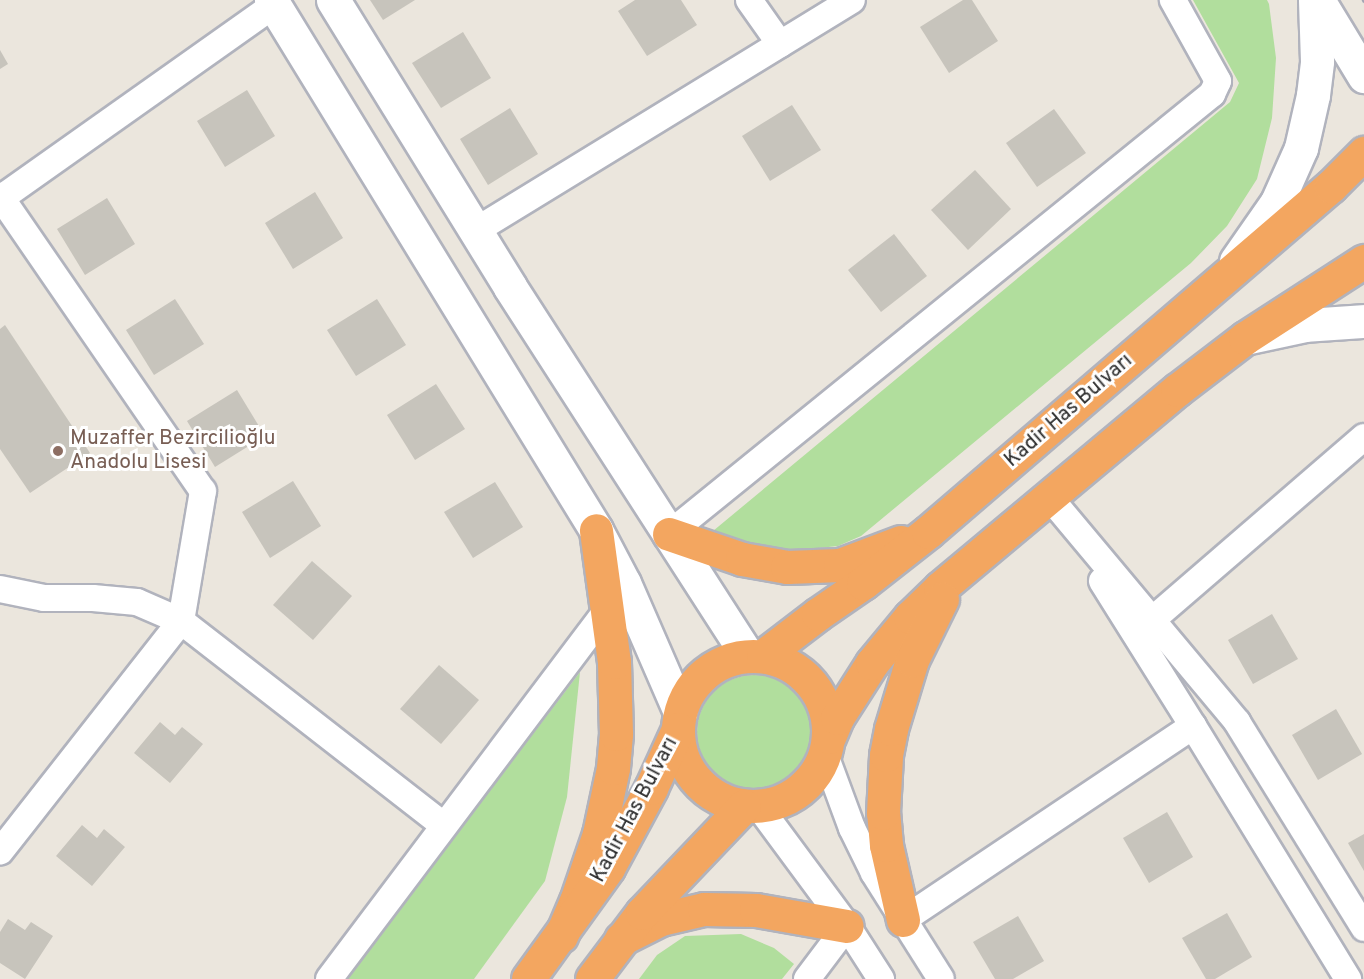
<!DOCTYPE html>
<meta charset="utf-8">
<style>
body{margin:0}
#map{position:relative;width:1364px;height:979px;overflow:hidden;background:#ebe6dd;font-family:Overpass,sans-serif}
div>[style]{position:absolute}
.green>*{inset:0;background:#b1de9d}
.round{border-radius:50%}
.building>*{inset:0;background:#c7c4bc}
.roads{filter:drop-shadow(2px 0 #b1b3bd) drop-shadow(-2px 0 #b1b3bd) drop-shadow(0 2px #b1b3bd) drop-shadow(0 -2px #b1b3bd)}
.street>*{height:26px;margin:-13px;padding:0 13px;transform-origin:13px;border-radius:13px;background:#fff}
.secondary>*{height:33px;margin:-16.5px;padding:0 16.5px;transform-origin:16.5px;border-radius:16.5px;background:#fff}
.highway>*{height:33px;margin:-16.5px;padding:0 16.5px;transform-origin:16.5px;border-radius:16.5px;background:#f3a660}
.highway>.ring{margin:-16.5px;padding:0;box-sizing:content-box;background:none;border:33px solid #f3a660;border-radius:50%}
.tram>*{height:1.5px;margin:-0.75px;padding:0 0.75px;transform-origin:0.75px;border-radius:0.75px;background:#a0a2b3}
.dots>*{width:16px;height:16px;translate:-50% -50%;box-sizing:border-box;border:3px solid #fff;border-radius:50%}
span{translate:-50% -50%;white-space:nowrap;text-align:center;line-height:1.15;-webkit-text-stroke:6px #fff;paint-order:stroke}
.street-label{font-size:21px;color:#2a2a2a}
.education-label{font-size:21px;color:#785e54}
.left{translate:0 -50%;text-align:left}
</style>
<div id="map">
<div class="green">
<div style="clip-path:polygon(1193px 0,1267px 0,1269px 4px,1276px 58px,1272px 118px,1257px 179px,1227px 226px,1191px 263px,861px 536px,838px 546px,780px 552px,707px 536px,1230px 102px,1239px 83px)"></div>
<div style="clip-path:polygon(580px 672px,567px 797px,545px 881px,474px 979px,346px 979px)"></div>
<div class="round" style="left:697px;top:675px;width:114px;height:114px"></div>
<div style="clip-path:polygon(741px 934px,774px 948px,794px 964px,782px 979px,639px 979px,657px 955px,685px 936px)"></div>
</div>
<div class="building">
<div style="clip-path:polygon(370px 0,415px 0,383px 20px)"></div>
<div style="clip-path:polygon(635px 0,681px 0,697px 25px,647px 56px,618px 11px)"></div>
<div style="clip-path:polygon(963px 0,972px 0,998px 41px,949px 73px,920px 27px)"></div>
<div style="clip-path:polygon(463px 32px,491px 78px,441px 108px,412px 63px)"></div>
<div style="clip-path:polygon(0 50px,8px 64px,0 69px)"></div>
<div style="clip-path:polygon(247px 90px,275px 136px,225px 167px,197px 121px)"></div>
<div style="clip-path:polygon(792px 105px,821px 150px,770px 181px,742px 136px)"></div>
<div style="clip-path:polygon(510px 108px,538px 154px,488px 185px,460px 139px)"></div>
<div style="clip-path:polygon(1054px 109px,1086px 153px,1037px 187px,1006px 143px)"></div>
<div style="clip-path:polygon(975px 170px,1011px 209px,968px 250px,931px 210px)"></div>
<div style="clip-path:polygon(315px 192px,343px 238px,293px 269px,265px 223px)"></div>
<div style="clip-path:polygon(107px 198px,135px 244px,85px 275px,57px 229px)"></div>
<div style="clip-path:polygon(894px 234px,927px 276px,881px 312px,848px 270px)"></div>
<div style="clip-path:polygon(175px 299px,204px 344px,154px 375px,126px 330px)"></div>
<div style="clip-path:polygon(377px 299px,406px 345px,356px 376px,327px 330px)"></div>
<div style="clip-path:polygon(5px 325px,90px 453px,30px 493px,0 449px,0 329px)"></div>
<div style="clip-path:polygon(436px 384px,465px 429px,415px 460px,387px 415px)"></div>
<div style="clip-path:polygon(237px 390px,265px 436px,215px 467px,187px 421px)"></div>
<div style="clip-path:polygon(293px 481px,321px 526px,270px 558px,242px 512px)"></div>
<div style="clip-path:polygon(495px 482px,523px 527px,473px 558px,444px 512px)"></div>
<div style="clip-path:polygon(312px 561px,352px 596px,313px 640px,273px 605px)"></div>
<div style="clip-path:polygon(1272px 614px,1298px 659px,1253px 684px,1228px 640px)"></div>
<div style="clip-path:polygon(439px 665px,479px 700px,441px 744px,400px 709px)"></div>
<div style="clip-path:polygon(1336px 709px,1362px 754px,1318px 780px,1292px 735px)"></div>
<div style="clip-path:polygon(160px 722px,175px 735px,182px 727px,203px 744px,170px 783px,134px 753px)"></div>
<div style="clip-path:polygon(1167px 812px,1193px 857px,1149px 883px,1123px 838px)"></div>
<div style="clip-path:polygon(82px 825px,97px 838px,104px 829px,125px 847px,92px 886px,56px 856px)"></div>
<div style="clip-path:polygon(1364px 834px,1364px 871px,1348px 843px)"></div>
<div style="clip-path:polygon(1227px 913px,1252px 957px,1215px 979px,1206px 979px,1182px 938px)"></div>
<div style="clip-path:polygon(1018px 916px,1044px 961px,1013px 979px,995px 979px,973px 942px)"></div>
<div style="clip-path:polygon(8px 919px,25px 930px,31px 922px,53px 936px,25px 979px,0 963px,0 932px)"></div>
</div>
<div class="roads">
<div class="street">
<div style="left:749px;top:0;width:54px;rotate:54.8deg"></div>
<div style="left:0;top:196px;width:358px;rotate:55.5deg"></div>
<div style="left:203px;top:491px;width:132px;rotate:99.6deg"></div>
<div style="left:181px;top:621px;width:293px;rotate:128.1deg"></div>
<div style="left:0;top:199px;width:336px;rotate:-35.3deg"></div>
<div style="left:475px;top:231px;width:442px;rotate:-31.5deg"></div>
<div style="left:1050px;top:498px;width:292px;rotate:50.1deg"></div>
<div style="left:1237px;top:722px;width:242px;rotate:58.3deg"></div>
<div style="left:669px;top:534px;width:699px;rotate:-39.02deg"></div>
<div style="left:1212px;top:94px;width:14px;rotate:-65deg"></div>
<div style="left:1218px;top:81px;width:93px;rotate:-119.1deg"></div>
<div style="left:1102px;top:581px;width:171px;rotate:57.9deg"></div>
<div style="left:0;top:589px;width:45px;rotate:11.6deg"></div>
<div style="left:44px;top:598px;width:49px"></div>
<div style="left:93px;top:598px;width:44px;rotate:5.2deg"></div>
<div style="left:137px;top:602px;width:48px;rotate:23.4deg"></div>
<div style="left:181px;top:621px;width:333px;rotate:37.9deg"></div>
<div style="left:1152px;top:620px;width:280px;rotate:-40.8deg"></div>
<div style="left:825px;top:755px;width:78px;rotate:69.7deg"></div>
<div style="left:852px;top:828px;width:50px;rotate:63.9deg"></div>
<div style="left:874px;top:873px;width:125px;rotate:57.7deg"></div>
<div style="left:759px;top:807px;width:148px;rotate:53.5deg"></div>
<div style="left:847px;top:926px;width:63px;rotate:57.3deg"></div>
<div style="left:903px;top:920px;width:349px;rotate:-33.8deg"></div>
<div style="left:1193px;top:726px;width:297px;rotate:58.5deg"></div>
<div style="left:329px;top:979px;width:462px;rotate:-53deg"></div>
<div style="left:807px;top:979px;width:66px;rotate:-53deg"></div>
</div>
<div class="secondary">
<div style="left:271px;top:0;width:622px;rotate:58.48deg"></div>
<div style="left:596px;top:530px;width:60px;rotate:62.2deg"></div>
<div style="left:624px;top:583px;width:141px;rotate:66.5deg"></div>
<div style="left:333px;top:0;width:337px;rotate:58.3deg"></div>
<div style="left:510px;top:287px;width:438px;rotate:57.2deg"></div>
<div style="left:1318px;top:0;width:89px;rotate:58.8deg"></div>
<div style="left:1236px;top:261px;width:72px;rotate:-55.2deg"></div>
<div style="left:1277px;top:202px;width:59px;rotate:-66deg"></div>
<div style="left:1301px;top:148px;width:54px;rotate:-77.2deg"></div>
<div style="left:1313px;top:95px;width:34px;rotate:-83deg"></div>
<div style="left:1317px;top:61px;width:61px;rotate:-91.9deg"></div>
<div style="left:1250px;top:337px;width:56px;rotate:-12.3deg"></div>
<div style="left:1305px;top:325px;width:59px;rotate:-3.9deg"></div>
</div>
<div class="highway">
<div style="left:669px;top:534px;width:77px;rotate:18.9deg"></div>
<div style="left:742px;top:559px;width:46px;rotate:10.1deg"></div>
<div style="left:787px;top:567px;width:53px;rotate:-2.2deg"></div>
<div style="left:840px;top:565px;width:65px;rotate:-20.7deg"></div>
<div class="ring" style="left:678px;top:656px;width:117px;height:117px"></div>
<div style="left:763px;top:656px;width:69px;rotate:-37.4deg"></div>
<div style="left:818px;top:614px;width:55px;rotate:-34.6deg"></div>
<div style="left:863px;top:583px;width:83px;rotate:-38.1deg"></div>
<div style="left:928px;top:532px;width:531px;rotate:-40.65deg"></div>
<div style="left:1331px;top:186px;width:47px;rotate:-45deg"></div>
<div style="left:829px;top:737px;width:21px;rotate:-67deg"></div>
<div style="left:837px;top:718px;width:65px;rotate:-57.5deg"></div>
<div style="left:872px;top:663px;width:60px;rotate:-50.4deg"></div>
<div style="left:910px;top:617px;width:42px;rotate:-44deg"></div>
<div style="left:940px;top:588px;width:309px;rotate:-39.9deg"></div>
<div style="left:1177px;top:390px;width:86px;rotate:-37.4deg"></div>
<div style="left:1245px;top:338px;width:142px;rotate:-32.9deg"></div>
<div style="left:903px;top:920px;width:77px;rotate:-102.8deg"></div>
<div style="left:886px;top:845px;width:32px;rotate:-95deg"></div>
<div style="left:883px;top:813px;width:58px;rotate:-87deg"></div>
<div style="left:886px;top:755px;width:26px;rotate:-79deg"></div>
<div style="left:891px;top:729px;width:72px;rotate:-73.1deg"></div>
<div style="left:912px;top:660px;width:68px;rotate:-63.8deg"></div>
<div style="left:561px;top:936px;width:38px;rotate:-67deg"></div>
<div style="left:576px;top:901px;width:71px;rotate:-71.1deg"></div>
<div style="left:599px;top:834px;width:67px;rotate:-78deg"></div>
<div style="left:613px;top:768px;width:34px;rotate:-85deg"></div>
<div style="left:616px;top:734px;width:72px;rotate:-91.6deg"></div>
<div style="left:614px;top:662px;width:133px;rotate:-97.8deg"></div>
<div style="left:621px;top:939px;width:45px;rotate:-26.6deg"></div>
<div style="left:661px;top:919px;width:44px;rotate:-13.1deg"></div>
<div style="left:704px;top:909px;width:52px;rotate:1.1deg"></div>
<div style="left:756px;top:910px;width:92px;rotate:10deg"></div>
<div style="left:528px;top:979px;width:137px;rotate:-54.2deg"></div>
<div style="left:608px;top:868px;width:91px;rotate:-61.7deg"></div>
<div style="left:651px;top:788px;width:65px;rotate:-65.4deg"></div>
<div style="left:592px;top:979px;width:83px;rotate:-52.9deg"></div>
<div style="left:642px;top:913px;width:148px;rotate:-46.4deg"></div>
</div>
</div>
<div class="tram">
<div style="left:1363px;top:0;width:2px;rotate:63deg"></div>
</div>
<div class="dots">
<div style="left:58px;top:451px;background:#8d6e63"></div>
</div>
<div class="street-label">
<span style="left:1069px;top:411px;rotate:-41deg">Kadir Has Bulvarı</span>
<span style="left:635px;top:810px;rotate:-62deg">Kadir Has Bulvarı</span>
</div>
<div class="education-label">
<span class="left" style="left:70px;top:451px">Muzaffer Bezircilioğlu<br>Anadolu Lisesi</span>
</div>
</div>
